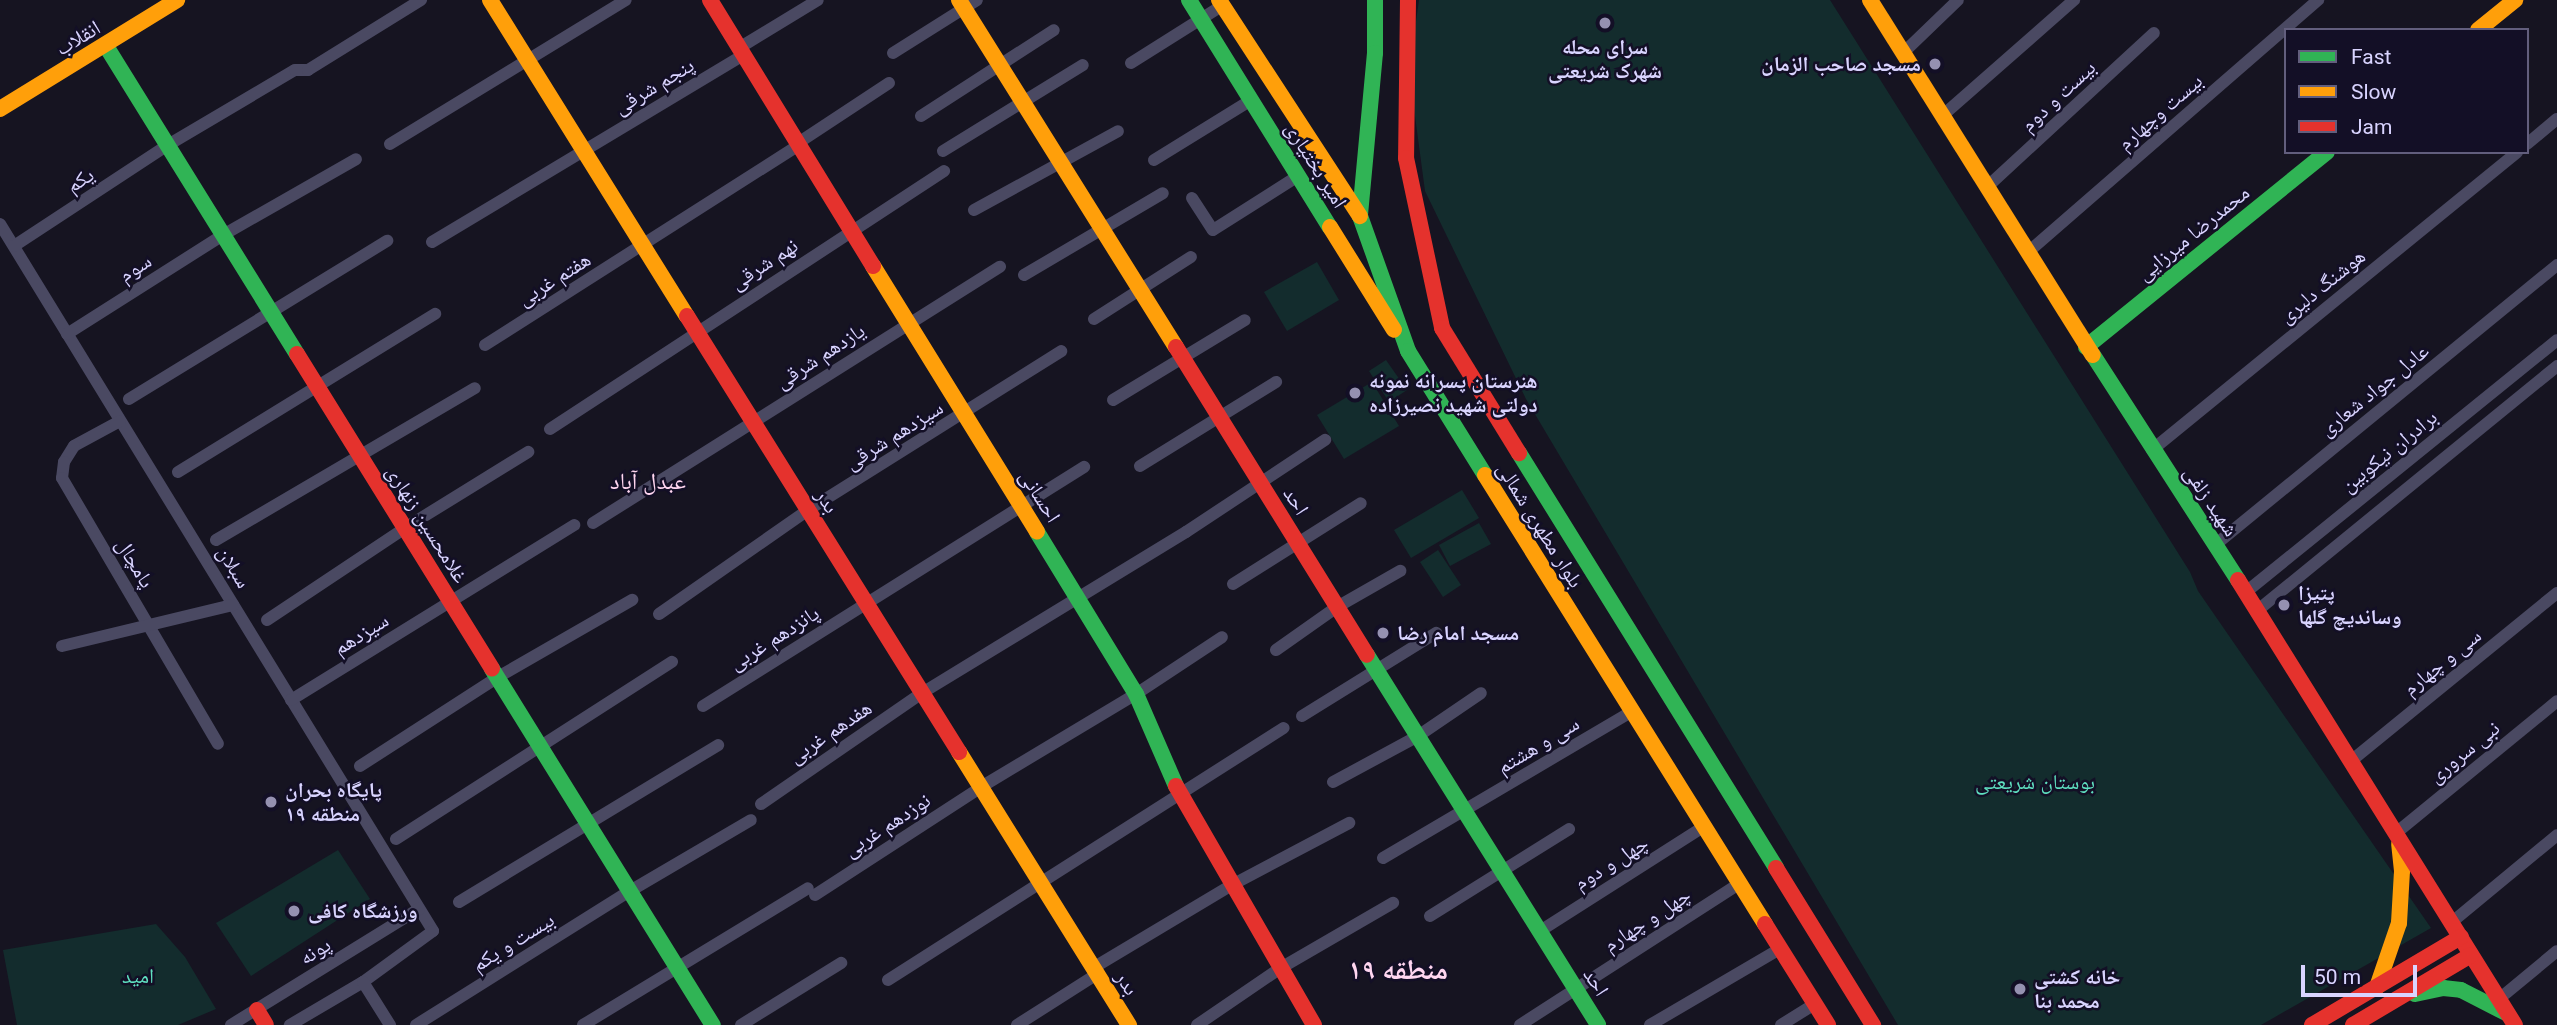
<!DOCTYPE html>
<meta charset="utf-8">
<style>
body{margin:0}
#map{position:relative;width:2557px;height:1025px;overflow:hidden;background:#161421;font-family:Roboto,"Noto Naskh Arabic",sans-serif}
div>[style]{position:absolute}
.green>*{inset:0;background:#132c2d}
.street>*{height:12px;margin:-6px;padding:0 6px;transform-origin:6px;border-radius:6px;background:#4a4962}
.fast>*{height:16px;margin:-8px;padding:0 8px;transform-origin:8px;border-radius:8px;background:#30b455}
.slow>*{height:16px;margin:-8px;padding:0 8px;transform-origin:8px;border-radius:8px;background:#ff9f0a}
.jam>*{height:16px;margin:-8px;padding:0 8px;transform-origin:8px;border-radius:8px;background:#e5322d}
.dots>*{width:19px;height:19px;translate:-50% -50%;box-sizing:border-box;border:4px solid #130f26;border-radius:50%}
span{translate:-50% -50%;white-space:nowrap;text-align:center;line-height:1.15;-webkit-text-stroke:5px #130f26;paint-order:stroke}
.street-label{font-size:21px;color:#d9d4ff}
.poi-label{font-size:21px;color:#d9d4ff;font-weight:700}
.right{translate:-100% -50%;text-align:right}
.left{translate:0 -50%;text-align:left}
.park-label{font-size:21px;color:#5fe0c0}
.neighbourhood-label{font-size:23px;color:#ffd6f0}
.district-label{font-size:28px;color:#ffd6f0;font-weight:700}
.legend{position:absolute;left:2284px;top:28px;width:245px;height:126px;box-sizing:border-box;background:#130f26;border:2px solid #625e7d;margin:0;padding:9px 12px;list-style:none;font-size:21px;color:#d9d4ff}
.legend li{display:flex;align-items:center;gap:14px;height:35px}
.legend b{width:35px;border:2px solid #625e7d}
.scale{position:absolute;left:2301px;top:965px;width:116px;height:32px;box-sizing:border-box;border:4px solid #d9d4ff;border-top:0;padding-left:9px;font-size:21px;line-height:24px;white-space:nowrap;color:#d9d4ff;-webkit-text-stroke:5px #130f26;paint-order:stroke}
</style>
<div id="map">
<div class="green">
<div style="clip-path:polygon(1419px 0,1830px 0,2190px 572px,2198px 591px,2431px 928px,2261px 1025px,1898px 1025px,1526px 399px,1425px 191px,1409px 71px)"></div>
<div style="clip-path:polygon(1317px 262px,1339px 300px,1287px 331px,1264px 292px)"></div>
<div style="clip-path:polygon(1386px 360px,1407px 390px,1389px 402px,1369px 371px)"></div>
<div style="clip-path:polygon(1372px 382px,1399px 426px,1344px 459px,1317px 415px)"></div>
<div style="clip-path:polygon(1462px 490px,1479px 518px,1411px 558px,1394px 530px)"></div>
<div style="clip-path:polygon(1479px 523px,1491px 544px,1450px 566px,1439px 545px)"></div>
<div style="clip-path:polygon(1438px 550px,1461px 585px,1443px 597px,1420px 562px)"></div>
<div style="clip-path:polygon(338px 850px,370px 899px,251px 976px,216px 923px)"></div>
<div style="clip-path:polygon(156px 924px,185px 957px,216px 1009px,178px 1025px,17px 1025px,3px 950px)"></div>
</div>
<div class="street">
<div style="left:739px;top:48px;width:92px;rotate:-31.3deg"></div>
<div style="left:893px;top:53px;width:99px;rotate:-32.2deg"></div>
<div style="left:1903px;top:53px;width:76px;rotate:-43.9deg"></div>
<div style="left:1131px;top:63px;width:109px;rotate:-32.2deg"></div>
<div style="left:921px;top:116px;width:158px;rotate:-32.9deg"></div>
<div style="left:1942px;top:116px;width:176px;rotate:-41.3deg"></div>
<div style="left:798px;top:143px;width:109px;rotate:-33.4deg"></div>
<div style="left:390px;top:144px;width:276px;rotate:-31.4deg"></div>
<div style="left:2527px;top:144px;width:39px;rotate:-40deg"></div>
<div style="left:943px;top:151px;width:164px;rotate:-31.6deg"></div>
<div style="left:1154px;top:160px;width:114px;rotate:-31.7deg"></div>
<div style="left:1987px;top:187px;width:227px;rotate:-42.7deg"></div>
<div style="left:1192px;top:198px;width:38px;rotate:57deg"></div>
<div style="left:1213px;top:230px;width:101px;rotate:-32.4deg"></div>
<div style="left:974px;top:210px;width:164px;rotate:-28.7deg"></div>
<div style="left:0;top:224px;width:829px;rotate:58.51deg"></div>
<div style="left:433px;top:931px;width:87px;rotate:143.9deg"></div>
<div style="left:363px;top:982px;width:85px;rotate:149.5deg"></div>
<div style="left:432px;top:242px;width:363px;rotate:-31deg"></div>
<div style="left:14px;top:246px;width:184px;rotate:-33.3deg"></div>
<div style="left:168px;top:145px;width:147px;rotate:-30.6deg"></div>
<div style="left:295px;top:70px;width:13px"></div>
<div style="left:308px;top:70px;width:133px;rotate:-31.8deg"></div>
<div style="left:2027px;top:253px;width:386px;rotate:-41deg"></div>
<div style="left:1024px;top:275px;width:161px;rotate:-30.5deg"></div>
<div style="left:1094px;top:319px;width:115px;rotate:-32.6deg"></div>
<div style="left:67px;top:334px;width:185px;rotate:-32.4deg"></div>
<div style="left:223px;top:235px;width:153px;rotate:-29.7deg"></div>
<div style="left:485px;top:345px;width:372px;rotate:-32.5deg"></div>
<div style="left:129px;top:399px;width:303px;rotate:-31.5deg"></div>
<div style="left:1113px;top:400px;width:154px;rotate:-31.2deg"></div>
<div style="left:120px;top:421px;width:52px;rotate:151.5deg"></div>
<div style="left:74px;top:446px;width:19px;rotate:122deg"></div>
<div style="left:64px;top:462px;width:16px;rotate:97deg"></div>
<div style="left:62px;top:478px;width:308px;rotate:59.6deg"></div>
<div style="left:550px;top:429px;width:471px;rotate:-33.2deg"></div>
<div style="left:2152px;top:450px;width:471px;rotate:-39.2deg"></div>
<div style="left:1140px;top:466px;width:160px;rotate:-31.7deg"></div>
<div style="left:178px;top:472px;width:302px;rotate:-31.6deg"></div>
<div style="left:593px;top:523px;width:481px;rotate:-32.2deg"></div>
<div style="left:216px;top:540px;width:300px;rotate:-30.4deg"></div>
<div style="left:2215px;top:545px;width:442px;rotate:-39.3deg"></div>
<div style="left:1233px;top:584px;width:151px;rotate:-32.3deg"></div>
<div style="left:2246px;top:592px;width:400px;rotate:-39deg"></div>
<div style="left:2258px;top:610px;width:386px;rotate:-39.2deg"></div>
<div style="left:659px;top:614px;width:182px;rotate:-34.9deg"></div>
<div style="left:808px;top:510px;width:299px;rotate:-32.1deg"></div>
<div style="left:267px;top:620px;width:166px;rotate:-33.7deg"></div>
<div style="left:405px;top:528px;width:145px;rotate:-31.7deg"></div>
<div style="left:62px;top:646px;width:176px;rotate:-13.5deg"></div>
<div style="left:1276px;top:650px;width:75px;rotate:-35.2deg"></div>
<div style="left:1337px;top:607px;width:73px;rotate:-29.7deg"></div>
<div style="left:291px;top:700px;width:333px;rotate:-31.7deg"></div>
<div style="left:703px;top:706px;width:450px;rotate:-32.1deg"></div>
<div style="left:1302px;top:716px;width:158px;rotate:-31.8deg"></div>
<div style="left:2351px;top:761px;width:266px;rotate:-39.2deg"></div>
<div style="left:360px;top:766px;width:164px;rotate:-32.8deg"></div>
<div style="left:498px;top:677px;width:155px;rotate:-29.9deg"></div>
<div style="left:1333px;top:782px;width:97px;rotate:-28.4deg"></div>
<div style="left:1418px;top:736px;width:76px;rotate:-34.3deg"></div>
<div style="left:761px;top:804px;width:196px;rotate:-34.6deg"></div>
<div style="left:922px;top:693px;width:309px;rotate:-31.4deg"></div>
<div style="left:1186px;top:532px;width:167px;rotate:-33.5deg"></div>
<div style="left:2396px;top:833px;width:208px;rotate:-39.3deg"></div>
<div style="left:396px;top:839px;width:328px;rotate:-32.7deg"></div>
<div style="left:1383px;top:858px;width:288px;rotate:-30.5deg"></div>
<div style="left:815px;top:895px;width:198px;rotate:-33deg"></div>
<div style="left:981px;top:787px;width:181px;rotate:-31deg"></div>
<div style="left:1136px;top:694px;width:103px;rotate:-33.5deg"></div>
<div style="left:459px;top:902px;width:303px;rotate:-31.2deg"></div>
<div style="left:1430px;top:916px;width:164px;rotate:-32deg"></div>
<div style="left:2452px;top:922px;width:136px;rotate:-39.6deg"></div>
<div style="left:1540px;top:931px;width:193px;rotate:-32.5deg"></div>
<div style="left:1093px;top:968px;width:160px;rotate:-30.9deg"></div>
<div style="left:1230px;top:886px;width:135px;rotate:-27.9deg"></div>
<div style="left:888px;top:980px;width:469px;rotate:-32.5deg"></div>
<div style="left:363px;top:982px;width:51px;rotate:57.9deg"></div>
<div style="left:2499px;top:999px;width:75px;rotate:-39.6deg"></div>
<div style="left:231px;top:1025px;width:221px;rotate:-31.7deg"></div>
<div style="left:416px;top:1025px;width:252px;rotate:-32.1deg"></div>
<div style="left:630px;top:891px;width:140px;rotate:-30.4deg"></div>
<div style="left:583px;top:1025px;width:263px;rotate:-31.3deg"></div>
<div style="left:741px;top:1025px;width:118px;rotate:-31.8deg"></div>
<div style="left:1017px;top:1025px;width:95px;rotate:-32.5deg"></div>
<div style="left:1197px;top:1025px;width:99px;rotate:-34.3deg"></div>
<div style="left:1279px;top:969px;width:132px;rotate:-30.1deg"></div>
<div style="left:1520px;top:1025px;width:260px;rotate:-32.8deg"></div>
<div style="left:1650px;top:1025px;width:152px;rotate:-30.4deg"></div>
<div style="left:1781px;top:1025px;width:40px;rotate:-32deg"></div>
</div>
<div class="fast">
<div style="left:1189px;top:0;width:267px;rotate:58.2deg"></div>
<div style="left:1375px;top:0;width:53px;rotate:90deg"></div>
<div style="left:1375px;top:53px;width:164px;rotate:95.3deg"></div>
<div style="left:1360px;top:216px;width:143px;rotate:70.4deg"></div>
<div style="left:1408px;top:351px;width:146px;rotate:58.2deg"></div>
<div style="left:106px;top:46px;width:362px;rotate:58.2deg"></div>
<div style="left:2086px;top:347px;width:310px;rotate:-39deg"></div>
<div style="left:2093px;top:355px;width:268px;rotate:57.2deg"></div>
<div style="left:1519px;top:453px;width:488px;rotate:58.2deg"></div>
<div style="left:1037px;top:532px;width:190px;rotate:58.6deg"></div>
<div style="left:1136px;top:694px;width:100px;rotate:66.5deg"></div>
<div style="left:1367px;top:655px;width:436px;rotate:58deg"></div>
<div style="left:492px;top:669px;width:419px;rotate:58.2deg"></div>
<div style="left:2415px;top:994px;width:29px;rotate:-12deg"></div>
<div style="left:2443px;top:988px;width:18px;rotate:6deg"></div>
<div style="left:2461px;top:990px;width:51px;rotate:27.1deg"></div>
</div>
<div class="slow">
<div style="left:490px;top:0;width:372px;rotate:58.1deg"></div>
<div style="left:959px;top:0;width:409px;rotate:58deg"></div>
<div style="left:1219px;top:0;width:258px;rotate:56.9deg"></div>
<div style="left:1870px;top:0;width:419px;rotate:57.9deg"></div>
<div style="left:2478px;top:30px;width:48px;rotate:-39deg"></div>
<div style="left:0;top:109px;width:208px;rotate:-31.6deg"></div>
<div style="left:1330px;top:227px;width:121px;rotate:58.1deg"></div>
<div style="left:873px;top:266px;width:312px;rotate:58.3deg"></div>
<div style="left:1485px;top:475px;width:529px;rotate:58.05deg"></div>
<div style="left:959px;top:752px;width:322px;rotate:58.1deg"></div>
<div style="left:2377px;top:987px;width:68px;rotate:-71deg"></div>
<div style="left:2399px;top:923px;width:52px;rotate:-86.7deg"></div>
<div style="left:2402px;top:871px;width:27px;rotate:-96deg"></div>
</div>
<div class="jam">
<div style="left:710px;top:0;width:312px;rotate:58.5deg"></div>
<div style="left:1408px;top:0;width:158px;rotate:90.7deg"></div>
<div style="left:1406px;top:158px;width:174px;rotate:78deg"></div>
<div style="left:1442px;top:328px;width:147px;rotate:58.4deg"></div>
<div style="left:687px;top:316px;width:514px;rotate:58.04deg"></div>
<div style="left:1176px;top:347px;width:362px;rotate:58.2deg"></div>
<div style="left:297px;top:354px;width:370px;rotate:58.2deg"></div>
<div style="left:2238px;top:580px;width:524px;rotate:58.1deg"></div>
<div style="left:1176px;top:786px;width:276px;rotate:60deg"></div>
<div style="left:1776px;top:868px;width:185px;rotate:58.3deg"></div>
<div style="left:1765px;top:924px;width:119px;rotate:58deg"></div>
<div style="left:257px;top:1010px;width:17px;rotate:59deg"></div>
<div style="left:2312px;top:1025px;width:173px;rotate:-30.6deg"></div>
<div style="left:2353px;top:1025px;width:137px;rotate:-30.7deg"></div>
</div>
<div class="dots">
<div style="left:1605px;top:23px;background:#9591b1"></div>
<div style="left:1935px;top:64px;background:#9591b1"></div>
<div style="left:1355px;top:393px;background:#9591b1"></div>
<div style="left:2284px;top:605px;background:#9591b1"></div>
<div style="left:1383px;top:633px;background:#9591b1"></div>
<div style="left:271px;top:802px;background:#9591b1"></div>
<div style="left:294px;top:911px;background:#9591b1"></div>
<div style="left:2020px;top:989px;background:#9591b1"></div>
</div>
<div class="street-label">
<span style="left:78px;top:38px;rotate:-31deg">انقلاب</span>
<span style="left:654px;top:86px;rotate:-31deg">پنجم شرقی</span>
<span style="left:2058px;top:96px;rotate:-43deg">بیست و دوم</span>
<span style="left:2160px;top:112px;rotate:-41deg">بیست وچهارم</span>
<span style="left:1316px;top:165px;rotate:58deg">امیر بختیاری</span>
<span style="left:80px;top:180px;rotate:-33deg">یکم</span>
<span style="left:2193px;top:233px;rotate:-39deg">محمدرضا میرزایی</span>
<span style="left:764px;top:264px;rotate:-33deg">نهم شرقی</span>
<span style="left:135px;top:268px;rotate:-33deg">سوم</span>
<span style="left:554px;top:279px;rotate:-32deg">هفتم غربی</span>
<span style="left:2322px;top:286px;rotate:-39deg">هوشنگ دلیری</span>
<span style="left:820px;top:356px;rotate:-33deg">یازدهم شرقی</span>
<span style="left:2374px;top:390px;rotate:-39deg">عادل جواد شعاری</span>
<span style="left:894px;top:435px;rotate:-32deg">سیزدهم شرقی</span>
<span style="left:2389px;top:451px;rotate:-39deg">برادران نیکوبین</span>
<span style="left:1040px;top:496px;rotate:58deg">احسانی</span>
<span style="left:827px;top:501px;rotate:58deg">بدر</span>
<span style="left:1296px;top:501px;rotate:58deg">احد</span>
<span style="left:2211px;top:501px;rotate:56deg">شهید زلفی</span>
<span style="left:427px;top:524px;rotate:58deg">غلامحسین زنهاری</span>
<span style="left:1540px;top:525px;rotate:58deg">بلوار مطهری شمالی</span>
<span style="left:135px;top:563px;rotate:59deg">پامچال</span>
<span style="left:234px;top:567px;rotate:59deg">سبلان</span>
<span style="left:361px;top:634px;rotate:-32deg">سیزدهم</span>
<span style="left:774px;top:638px;rotate:-32deg">پانزدهم غربی</span>
<span style="left:2442px;top:662px;rotate:-39deg">سی و چهارم</span>
<span style="left:830px;top:732px;rotate:-34deg">هفدهم غربی</span>
<span style="left:1538px;top:745px;rotate:-31deg">سی و هشتم</span>
<span style="left:2464px;top:752px;rotate:-39deg">نبی سروری</span>
<span style="left:887px;top:825px;rotate:-33deg">نوزدهم غربی</span>
<span style="left:1611px;top:863px;rotate:-32deg">چهل و دوم</span>
<span style="left:1647px;top:920px;rotate:-33deg">چهل و چهارم</span>
<span style="left:513px;top:942px;rotate:-32deg">بیست و یکم</span>
<span style="left:315px;top:951px;rotate:-32deg">پونه</span>
<span style="left:1596px;top:982px;rotate:58deg">احد</span>
<span style="left:1127px;top:983px;rotate:58deg">بدر</span>
</div>
<div class="poi-label">
<span style="left:1605px;top:59px">سرای محله<br>شهرک شریعتی</span>
<span class="right" style="left:1921px;top:64px">مسجد صاحب الزمان</span>
<span class="left" style="left:1369px;top:393px">هنرستان پسرانه نمونه<br>دولتی شهید نصیرزاده</span>
<span class="left" style="left:2298px;top:605px">پتیزا<br>وساندیچ گلها</span>
<span class="left" style="left:1397px;top:633px">مسجد امام رضا</span>
<span class="left" style="left:285px;top:802px">پایگاه بحران<br>منطقه ۱۹</span>
<span class="left" style="left:308px;top:911px">ورزشگاه کافی</span>
<span class="left" style="left:2034px;top:989px">خانه کشتی<br>محمد بنا</span>
</div>
<div class="park-label">
<span style="left:2035px;top:782px">بوستان شریعتی</span>
<span style="left:138px;top:976px">امید</span>
</div>
<div class="neighbourhood-label">
<span style="left:648px;top:482px">عبدل آباد</span>
</div>
<div class="district-label">
<span style="left:1398px;top:970px">منطقه ۱۹</span>
</div>
<ul class="legend">
<li><b style="height:9px;background:#30b455"></b>Fast</li>
<li><b style="height:9px;background:#ff9f0a"></b>Slow</li>
<li><b style="height:9px;background:#e5322d"></b>Jam</li>
</ul>
<div class="scale">50 m</div>
</div>
